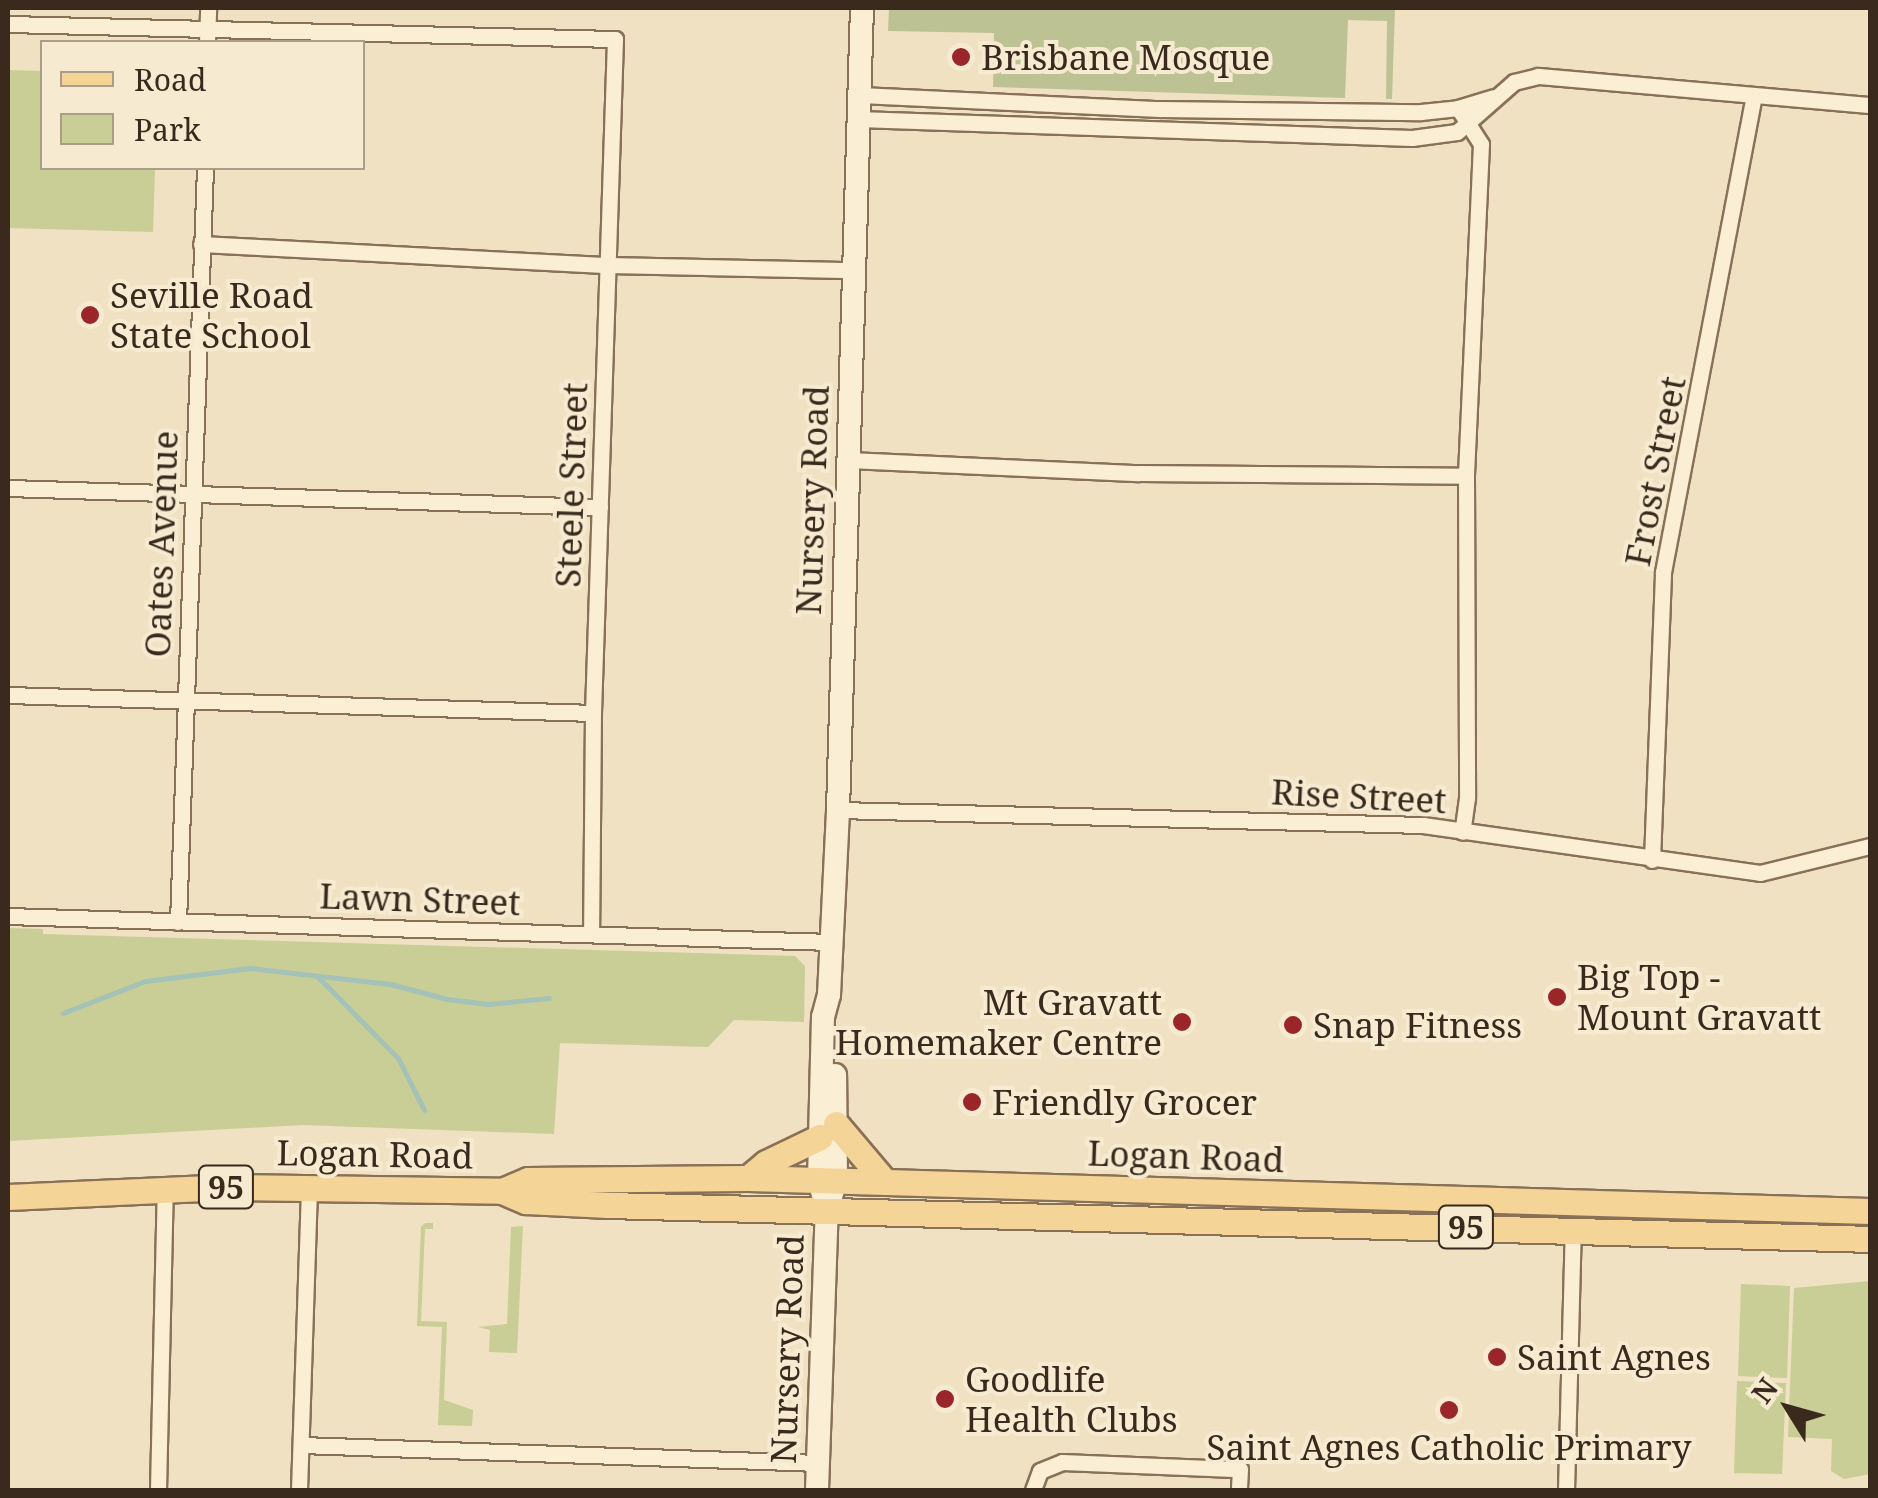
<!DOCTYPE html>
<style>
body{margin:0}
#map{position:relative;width:1878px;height:1498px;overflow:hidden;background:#efe1c1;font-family:"Noto Serif",serif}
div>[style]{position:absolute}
.green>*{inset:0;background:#c8ce95}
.cemetery>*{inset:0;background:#bdc294}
.stream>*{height:5px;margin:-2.5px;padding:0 2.5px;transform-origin:2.5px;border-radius:2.5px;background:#a4c2b8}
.roads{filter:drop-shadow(2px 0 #897158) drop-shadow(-2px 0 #897158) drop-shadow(0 2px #897158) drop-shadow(0 -2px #897158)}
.minor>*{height:15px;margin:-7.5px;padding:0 7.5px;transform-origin:7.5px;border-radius:7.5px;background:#faeed5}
.secondary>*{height:22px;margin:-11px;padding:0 11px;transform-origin:11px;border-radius:11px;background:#faeed5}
.primary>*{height:25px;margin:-12.5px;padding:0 12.5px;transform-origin:12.5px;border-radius:12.5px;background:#f4d597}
.dots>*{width:28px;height:28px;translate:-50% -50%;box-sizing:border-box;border:5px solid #f6ebd1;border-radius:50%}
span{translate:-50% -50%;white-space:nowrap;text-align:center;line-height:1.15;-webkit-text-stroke:8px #f6ebd1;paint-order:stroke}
.shield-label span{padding:2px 8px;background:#f6ebd1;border:2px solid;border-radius:8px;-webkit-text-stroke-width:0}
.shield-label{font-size:32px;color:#392a1d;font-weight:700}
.poi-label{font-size:35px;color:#392a1d}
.left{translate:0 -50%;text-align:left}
.right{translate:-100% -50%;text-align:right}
.street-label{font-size:35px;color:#392a1d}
.frame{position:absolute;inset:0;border:10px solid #392a1d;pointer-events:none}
.legend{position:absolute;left:40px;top:40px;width:325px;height:130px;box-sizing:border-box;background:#f6ebd1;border:2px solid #aa9e89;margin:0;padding:12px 18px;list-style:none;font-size:30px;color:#392a1d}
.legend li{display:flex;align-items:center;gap:20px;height:50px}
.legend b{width:50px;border:2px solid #aa9e89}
.north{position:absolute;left:1738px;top:1358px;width:100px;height:100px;-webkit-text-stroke:8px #f6ebd1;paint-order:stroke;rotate:307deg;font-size:28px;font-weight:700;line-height:40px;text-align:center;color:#392a1d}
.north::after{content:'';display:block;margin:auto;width:35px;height:45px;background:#392a1d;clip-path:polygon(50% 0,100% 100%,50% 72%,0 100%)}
</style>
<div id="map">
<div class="green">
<div style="clip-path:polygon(8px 70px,42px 71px,42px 168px,155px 168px,153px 232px,8px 228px)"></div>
<div style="clip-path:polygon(8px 928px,43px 929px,43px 934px,795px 956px,805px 966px,804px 1022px,734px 1020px,708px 1047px,560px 1043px,554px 1134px,303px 1125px,8px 1141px)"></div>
<div style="clip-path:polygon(425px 1223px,433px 1223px,433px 1229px,425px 1229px,421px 1321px,447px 1322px,444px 1400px,473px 1410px,472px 1426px,438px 1425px,442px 1327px,417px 1326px,421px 1227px)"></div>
<div style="clip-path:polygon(523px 1226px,517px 1353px,489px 1352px,490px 1330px,478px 1327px,507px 1324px,511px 1227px)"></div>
<div style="clip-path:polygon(1870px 1281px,1870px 1474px,1844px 1479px,1831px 1471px,1832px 1439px,1788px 1437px,1794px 1288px)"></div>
<div style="clip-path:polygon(1741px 1284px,1790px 1286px,1787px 1378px,1738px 1376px)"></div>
<div style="clip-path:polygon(1737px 1381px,1786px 1383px,1782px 1474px,1734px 1473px)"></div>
</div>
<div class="cemetery">
<div style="clip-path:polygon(889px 8px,1395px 8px,1392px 99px,1386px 99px,1387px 21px,1348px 20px,1345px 98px,993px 87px,994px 33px,888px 31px)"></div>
</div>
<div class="stream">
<div style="left:318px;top:977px;width:114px;rotate:45.4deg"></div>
<div style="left:398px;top:1058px;width:58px;rotate:63.4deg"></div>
<div style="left:63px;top:1013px;width:88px;rotate:-21.3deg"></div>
<div style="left:145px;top:981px;width:106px;rotate:-7.1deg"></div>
<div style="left:250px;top:968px;width:141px;rotate:6.5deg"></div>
<div style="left:390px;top:984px;width:59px;rotate:14.7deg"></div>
<div style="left:447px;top:999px;width:41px;rotate:7deg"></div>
<div style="left:488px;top:1004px;width:61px;rotate:-5.6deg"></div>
</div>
<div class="roads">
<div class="minor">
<div style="left:8px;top:24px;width:607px;rotate:1.42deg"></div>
<div style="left:615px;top:39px;width:674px;rotate:91.87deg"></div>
<div style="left:593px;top:713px;width:221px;rotate:90.5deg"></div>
<div style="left:207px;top:42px;width:34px;rotate:-88deg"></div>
<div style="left:860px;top:95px;width:300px;rotate:2.7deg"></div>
<div style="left:1160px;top:109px;width:261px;rotate:0.7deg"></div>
<div style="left:1421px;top:112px;width:37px;rotate:-6deg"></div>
<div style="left:1458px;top:108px;width:37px;rotate:-17deg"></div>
<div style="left:1458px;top:108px;width:43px;rotate:57.4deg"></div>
<div style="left:1481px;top:144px;width:332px;rotate:92.6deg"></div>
<div style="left:1466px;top:476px;width:322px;rotate:89.8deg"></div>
<div style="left:1467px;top:798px;width:34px;rotate:98deg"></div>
<div style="left:858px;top:119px;width:554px;rotate:1.96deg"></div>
<div style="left:1412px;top:138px;width:45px;rotate:-7.6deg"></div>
<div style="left:1457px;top:132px;width:76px;rotate:-41.3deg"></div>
<div style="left:1514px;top:82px;width:25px;rotate:-14deg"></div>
<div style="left:1538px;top:76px;width:333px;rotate:5deg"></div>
<div style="left:201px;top:244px;width:408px;rotate:3deg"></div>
<div style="left:608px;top:265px;width:247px;rotate:1.2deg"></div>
<div style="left:849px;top:460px;width:290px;rotate:2.6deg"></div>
<div style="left:1139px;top:473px;width:327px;rotate:0.5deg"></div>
<div style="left:8px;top:488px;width:592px;rotate:1.84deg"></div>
<div style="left:8px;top:695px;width:585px;rotate:1.76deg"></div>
<div style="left:838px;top:810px;width:585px;rotate:1.47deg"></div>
<div style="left:1423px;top:825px;width:340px;rotate:8.1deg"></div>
<div style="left:1760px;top:873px;width:113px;rotate:-13.8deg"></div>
<div style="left:1652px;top:860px;width:288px;rotate:-87.8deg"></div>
<div style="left:1663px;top:572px;width:485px;rotate:-79.2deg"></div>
<div style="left:8px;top:916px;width:824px;rotate:1.81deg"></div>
<div style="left:178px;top:922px;width:754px;rotate:-87.95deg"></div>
<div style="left:301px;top:1445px;width:517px;rotate:1.99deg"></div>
<div style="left:158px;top:1490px;width:300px;rotate:-88.7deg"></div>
<div style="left:299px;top:1490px;width:302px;rotate:-88.1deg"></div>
<div style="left:1033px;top:1490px;width:20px;rotate:-70deg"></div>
<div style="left:1040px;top:1471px;width:24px;rotate:-22deg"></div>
<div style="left:1062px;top:1462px;width:178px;rotate:2.3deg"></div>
<div style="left:1240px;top:1469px;width:21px;rotate:93deg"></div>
<div style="left:1566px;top:1490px;width:259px;rotate:-88.5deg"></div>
</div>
<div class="secondary">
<div style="left:827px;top:1210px;width:31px;rotate:-105deg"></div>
<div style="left:819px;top:1180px;width:163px;rotate:-88.6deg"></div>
<div style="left:823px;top:1017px;width:23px;rotate:-75deg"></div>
<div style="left:829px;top:995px;width:185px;rotate:-87.2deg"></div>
<div style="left:838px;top:810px;width:802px;rotate:-88.29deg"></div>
<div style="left:817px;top:1490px;width:280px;rotate:-88deg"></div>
<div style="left:827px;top:1210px;width:31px;rotate:-73deg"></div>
<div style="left:836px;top:1180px;width:105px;rotate:-90.5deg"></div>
</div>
<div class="primary">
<div style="left:836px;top:1124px;width:76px;rotate:49.8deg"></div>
<div style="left:748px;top:1178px;width:23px;rotate:-40deg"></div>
<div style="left:766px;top:1163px;width:60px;rotate:-25.7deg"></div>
<div style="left:502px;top:1191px;width:28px;rotate:-23deg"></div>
<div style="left:528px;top:1180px;width:220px;rotate:-0.5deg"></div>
<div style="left:748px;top:1178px;width:1122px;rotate:1.68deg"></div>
<div style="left:8px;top:1197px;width:223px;rotate:-2.6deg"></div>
<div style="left:231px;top:1187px;width:271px;rotate:0.8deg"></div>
<div style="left:502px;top:1191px;width:26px;rotate:23deg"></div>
<div style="left:526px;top:1201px;width:82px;rotate:2.8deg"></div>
<div style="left:608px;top:1205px;width:1262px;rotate:1.54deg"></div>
</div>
</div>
<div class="dots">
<div style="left:961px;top:57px;background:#9a2629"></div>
<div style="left:90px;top:315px;background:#9a2629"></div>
<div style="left:1557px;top:997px;background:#9a2629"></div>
<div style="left:1182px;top:1022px;background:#9a2629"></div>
<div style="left:1293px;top:1025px;background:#9a2629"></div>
<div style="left:972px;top:1102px;background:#9a2629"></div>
<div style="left:1497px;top:1357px;background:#9a2629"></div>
<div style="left:945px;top:1399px;background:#9a2629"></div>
<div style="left:1449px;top:1410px;background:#9a2629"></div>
</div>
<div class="shield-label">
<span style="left:226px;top:1187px">95</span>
<span style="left:1466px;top:1227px">95</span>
</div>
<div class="poi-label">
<span class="left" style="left:981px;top:57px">Brisbane Mosque</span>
<span class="left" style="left:110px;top:315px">Seville Road<br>State School</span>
<span class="left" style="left:1577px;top:997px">Big Top -<br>Mount Gravatt</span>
<span class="right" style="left:1162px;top:1022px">Mt Gravatt<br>Homemaker Centre</span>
<span class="left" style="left:1313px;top:1025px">Snap Fitness</span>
<span class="left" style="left:992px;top:1102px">Friendly Grocer</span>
<span class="left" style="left:1517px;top:1357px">Saint Agnes</span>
<span class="left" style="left:965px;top:1399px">Goodlife<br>Health Clubs</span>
<span style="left:1449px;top:1447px">Saint Agnes Catholic Primary</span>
</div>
<div class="street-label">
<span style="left:1655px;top:471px;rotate:-79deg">Frost Street</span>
<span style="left:571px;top:485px;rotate:-88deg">Steele Street</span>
<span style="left:812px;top:500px;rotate:-88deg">Nursery Road</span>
<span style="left:161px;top:544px;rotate:-88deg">Oates Avenue</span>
<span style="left:1359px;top:796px;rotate:3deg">Rise Street</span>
<span style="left:420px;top:899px;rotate:2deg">Lawn Street</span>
<span style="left:375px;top:1154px;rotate:1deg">Logan Road</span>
<span style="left:1186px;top:1156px;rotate:2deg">Logan Road</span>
<span style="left:787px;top:1349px;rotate:-88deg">Nursery Road</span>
</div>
<div class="frame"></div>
<ul class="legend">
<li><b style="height:12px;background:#f4d597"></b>Road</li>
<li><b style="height:28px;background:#c8ce95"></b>Park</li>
</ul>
<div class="north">N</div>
</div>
